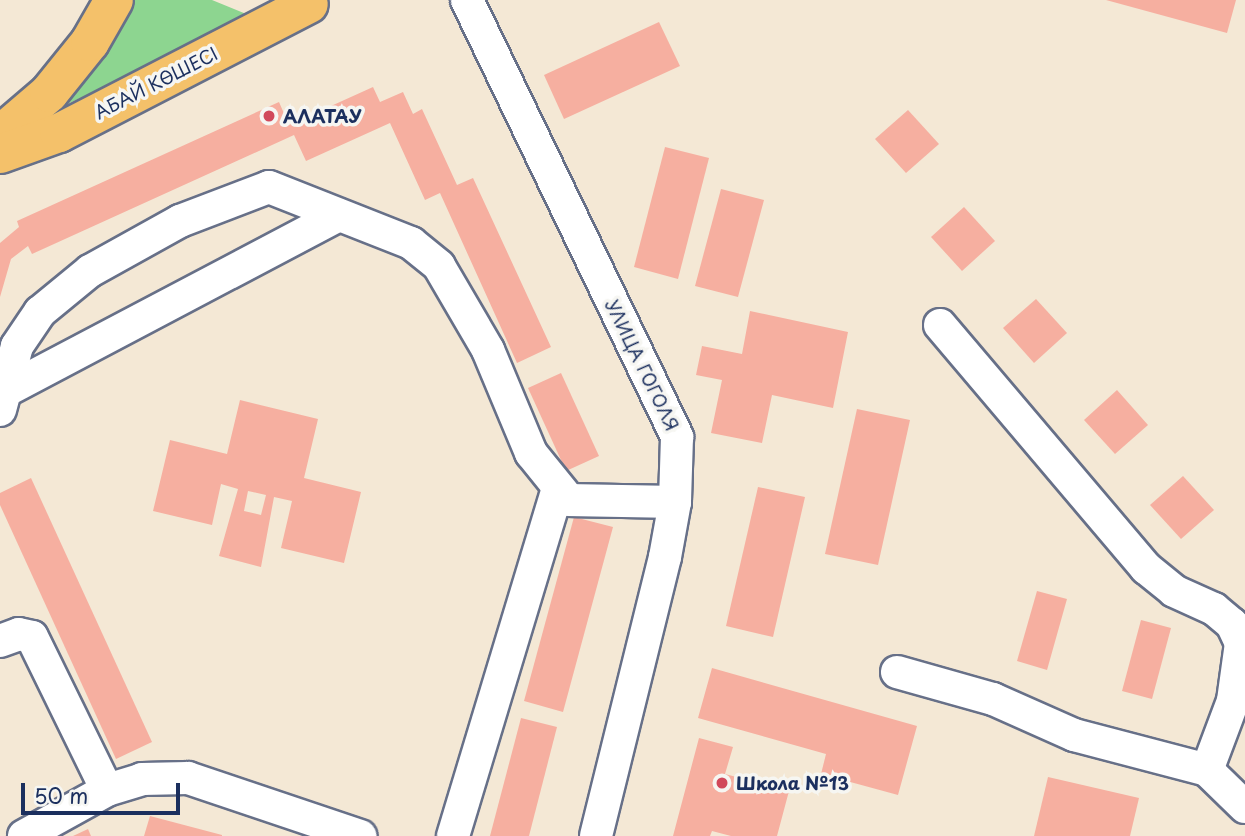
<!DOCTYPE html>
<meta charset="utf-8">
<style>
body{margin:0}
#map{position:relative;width:1245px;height:836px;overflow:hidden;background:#f4e8d5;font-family:"Playpen Sans",sans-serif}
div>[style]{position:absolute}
.green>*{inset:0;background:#8dd590}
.building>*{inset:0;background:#f6afa0}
.roads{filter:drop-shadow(2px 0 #677088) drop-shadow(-2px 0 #677088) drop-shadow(0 2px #677088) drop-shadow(0 -2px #677088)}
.minor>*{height:32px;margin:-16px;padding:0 16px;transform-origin:16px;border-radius:16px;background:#fff}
.major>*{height:38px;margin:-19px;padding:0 19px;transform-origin:19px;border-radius:19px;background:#f4c16a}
.dots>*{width:19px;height:19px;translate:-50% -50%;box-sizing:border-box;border:4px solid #f6f6f2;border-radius:50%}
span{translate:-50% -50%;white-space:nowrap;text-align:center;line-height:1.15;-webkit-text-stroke:7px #f6f6f2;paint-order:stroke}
.street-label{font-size:18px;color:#1b2f5e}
.poi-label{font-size:18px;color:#1b2f5e;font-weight:700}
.left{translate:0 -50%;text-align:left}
.scale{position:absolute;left:21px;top:783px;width:159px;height:32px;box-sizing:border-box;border:4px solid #1b2f5e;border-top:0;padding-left:9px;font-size:21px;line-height:24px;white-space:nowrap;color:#1b2f5e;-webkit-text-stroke:5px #f6f6f2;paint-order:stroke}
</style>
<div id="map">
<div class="green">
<div style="clip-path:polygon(134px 0,212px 0,256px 18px,65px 105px,107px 52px)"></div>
</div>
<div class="building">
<div style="clip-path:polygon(1106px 0,1236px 0,1227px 33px)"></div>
<div style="clip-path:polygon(659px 22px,680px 66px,564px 119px,544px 75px)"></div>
<div style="clip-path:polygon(373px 87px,380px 102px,403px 92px,413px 114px,422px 109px,457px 185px,473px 178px,551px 347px,517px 363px,440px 193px,425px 200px,390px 123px,306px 161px,294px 135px,32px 254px,28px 246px,11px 259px,0 297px,0 243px,19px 227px,17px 221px,279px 102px,289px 125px)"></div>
<div style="clip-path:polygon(908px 110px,939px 144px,906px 173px,875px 139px)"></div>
<div style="clip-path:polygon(665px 147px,709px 158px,678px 279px,634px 267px)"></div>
<div style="clip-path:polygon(721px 189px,764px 200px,738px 297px,695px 286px)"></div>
<div style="clip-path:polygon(964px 207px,995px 241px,962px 271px,931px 237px)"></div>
<div style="clip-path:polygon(1036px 299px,1067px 333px,1034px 363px,1003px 328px)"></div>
<div style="clip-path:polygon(750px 311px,848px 332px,833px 408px,772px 395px,762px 443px,711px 433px,722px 380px,696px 375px,702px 346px,742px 354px)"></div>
<div style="clip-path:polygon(561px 373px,599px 456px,566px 471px,528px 388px)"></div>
<div style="clip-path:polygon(1117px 390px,1148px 425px,1115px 454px,1084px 420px)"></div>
<div style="clip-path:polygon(evenodd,240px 400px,318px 419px,304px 478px,361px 492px,344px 563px,281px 548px,292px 501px,274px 497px,261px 567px,219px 556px,238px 489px,221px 484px,212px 525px,153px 511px,170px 440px,227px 454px,240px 400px,248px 491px,266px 495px,261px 515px,244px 511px,248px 491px)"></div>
<div style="clip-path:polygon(857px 409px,910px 420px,878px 565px,825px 554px)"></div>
<div style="clip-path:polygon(1183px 476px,1214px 510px,1181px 539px,1150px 505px)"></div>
<div style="clip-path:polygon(31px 478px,152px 742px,116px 759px,0 505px,0 493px)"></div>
<div style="clip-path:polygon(758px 487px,805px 497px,773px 637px,726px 626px)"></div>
<div style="clip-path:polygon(574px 517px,613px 527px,563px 712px,524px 701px)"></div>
<div style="clip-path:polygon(1037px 591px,1067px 599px,1047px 670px,1017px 661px)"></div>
<div style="clip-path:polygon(1141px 620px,1171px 628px,1152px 699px,1122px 691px)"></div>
<div style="clip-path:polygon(712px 668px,917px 726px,898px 795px,821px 774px,826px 754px,698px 718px)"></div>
<div style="clip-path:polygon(521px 718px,557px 727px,529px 836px,490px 836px)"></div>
<div style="clip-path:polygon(699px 738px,733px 747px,725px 774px,789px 791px,777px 836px,731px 836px,712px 831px,710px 836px,673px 836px)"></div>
<div style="clip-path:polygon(1048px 777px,1139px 798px,1130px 836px,1034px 836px)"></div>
<div style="clip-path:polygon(150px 816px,222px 835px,222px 836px,144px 836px)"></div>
<div style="clip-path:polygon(88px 829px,91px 836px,73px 836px)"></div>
</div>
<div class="roads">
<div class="minor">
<div style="left:467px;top:0;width:485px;rotate:64.3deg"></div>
<div style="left:677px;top:437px;width:65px;rotate:91.8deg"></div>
<div style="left:675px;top:502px;width:56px;rotate:100.3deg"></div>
<div style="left:665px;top:557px;width:287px;rotate:103.9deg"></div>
<div style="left:940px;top:325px;width:319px;rotate:49.7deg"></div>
<div style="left:1146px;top:568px;width:36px;rotate:39deg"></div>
<div style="left:1174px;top:591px;width:44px;rotate:24.2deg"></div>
<div style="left:1214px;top:609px;width:23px;rotate:40deg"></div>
<div style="left:1232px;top:624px;width:21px;rotate:65deg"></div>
<div style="left:1241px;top:643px;width:59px;rotate:97.9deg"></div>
<div style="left:1233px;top:701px;width:74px;rotate:110.6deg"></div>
<div style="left:7px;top:390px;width:375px;rotate:-27.8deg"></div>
<div style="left:0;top:410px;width:66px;rotate:-75.1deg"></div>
<div style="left:17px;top:346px;width:41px;rotate:-55.9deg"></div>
<div style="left:40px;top:312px;width:65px;rotate:-39.4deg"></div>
<div style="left:90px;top:271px;width:103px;rotate:-29.1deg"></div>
<div style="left:180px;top:221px;width:95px;rotate:-20.9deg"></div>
<div style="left:269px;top:187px;width:153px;rotate:21.5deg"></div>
<div style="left:411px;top:243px;width:36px;rotate:39deg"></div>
<div style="left:439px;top:266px;width:97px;rotate:59.7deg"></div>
<div style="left:488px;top:350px;width:112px;rotate:67.3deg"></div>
<div style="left:531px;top:453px;width:60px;rotate:51deg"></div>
<div style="left:569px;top:500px;width:106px;rotate:1.1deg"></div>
<div style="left:0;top:641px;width:20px;rotate:-20deg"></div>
<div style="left:19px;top:634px;width:13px;rotate:13deg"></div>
<div style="left:32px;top:637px;width:170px;rotate:63.9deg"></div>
<div style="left:897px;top:672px;width:100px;rotate:15.7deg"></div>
<div style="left:993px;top:699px;width:89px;rotate:24deg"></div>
<div style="left:1074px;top:735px;width:138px;rotate:14.7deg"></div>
<div style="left:1207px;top:770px;width:53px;rotate:44.2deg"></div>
<div style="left:24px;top:836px;width:95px;rotate:-29deg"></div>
<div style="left:107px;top:790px;width:37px;rotate:-17deg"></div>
<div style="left:142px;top:779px;width:46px;rotate:-1.2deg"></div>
<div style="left:188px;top:778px;width:182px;rotate:18.6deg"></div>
<div style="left:453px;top:836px;width:363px;rotate:-73.2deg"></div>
</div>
<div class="major">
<div style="left:0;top:135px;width:65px;rotate:-40.6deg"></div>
<div style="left:49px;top:93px;width:65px;rotate:-51.2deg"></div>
<div style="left:90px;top:42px;width:48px;rotate:-60.3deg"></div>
<div style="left:0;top:154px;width:63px;rotate:-19.6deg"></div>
<div style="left:59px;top:133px;width:281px;rotate:-27.3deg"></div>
</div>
</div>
<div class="dots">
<div style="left:269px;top:116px;background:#d1495b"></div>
<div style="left:722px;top:783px;background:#d1495b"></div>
</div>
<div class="street-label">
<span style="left:156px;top:83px;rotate:-27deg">АБАЙ КӨШЕСІ</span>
<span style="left:642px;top:365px;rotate:64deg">УЛИЦА ГОГОЛЯ</span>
</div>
<div class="poi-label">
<span class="left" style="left:283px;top:116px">АЛАТАУ</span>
<span class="left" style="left:736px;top:783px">Школа №13</span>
</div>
<div class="scale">50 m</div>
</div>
